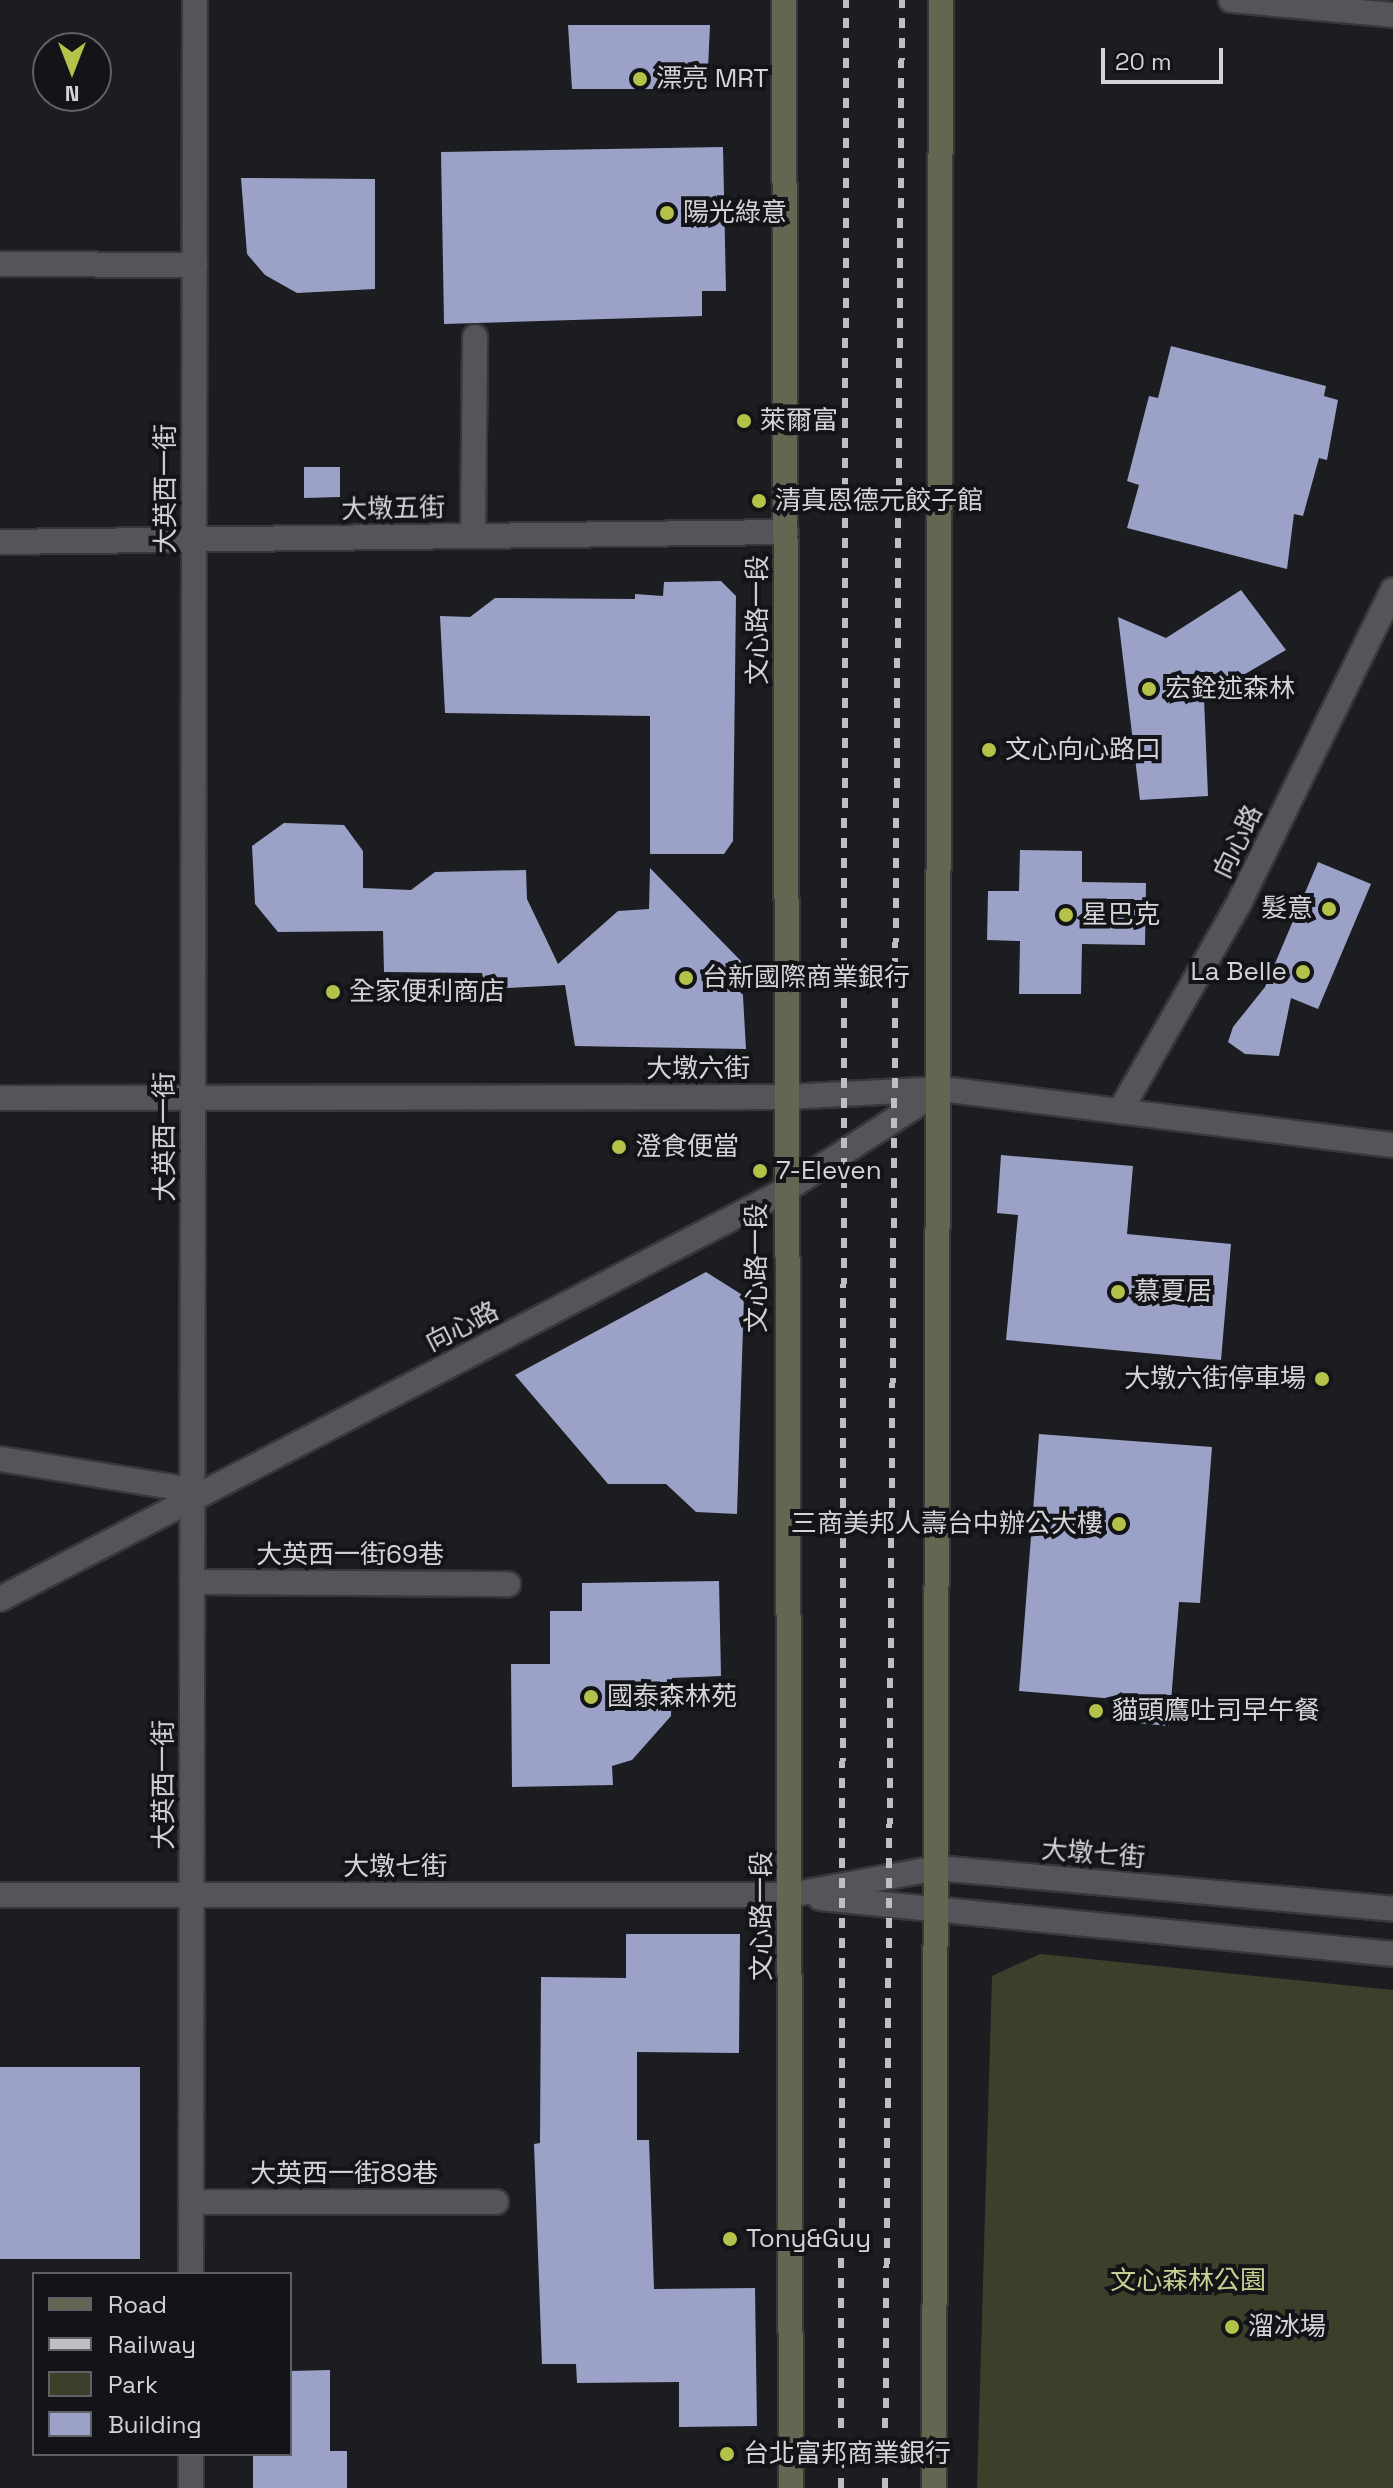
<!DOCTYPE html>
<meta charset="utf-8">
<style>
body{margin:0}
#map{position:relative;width:1393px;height:2488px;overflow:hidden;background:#1c1d20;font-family:"Space Grotesk","Noto Sans TC",sans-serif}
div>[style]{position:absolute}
.green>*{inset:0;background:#3c402b}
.building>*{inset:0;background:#9ca2c7}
.roads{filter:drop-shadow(2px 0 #38383b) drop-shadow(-2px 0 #38383b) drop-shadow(0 2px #38383b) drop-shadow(0 -2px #38383b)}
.service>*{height:24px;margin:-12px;padding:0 12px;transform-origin:12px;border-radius:12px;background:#545559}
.minor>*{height:24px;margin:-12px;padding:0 12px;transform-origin:12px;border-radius:12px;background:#545559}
.tertiary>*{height:24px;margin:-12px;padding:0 12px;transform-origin:12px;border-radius:12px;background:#545559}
.secondary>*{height:24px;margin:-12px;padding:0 12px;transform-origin:12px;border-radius:12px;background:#636650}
.rail>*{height:6px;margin-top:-3px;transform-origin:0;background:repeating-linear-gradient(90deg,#bfbfc2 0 10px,transparent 0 20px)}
.dots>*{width:22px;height:22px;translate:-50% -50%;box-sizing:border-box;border:4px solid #131417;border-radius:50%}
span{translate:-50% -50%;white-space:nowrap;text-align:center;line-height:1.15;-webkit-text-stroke:8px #131417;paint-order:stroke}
.poi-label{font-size:26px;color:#d4d4d7}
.left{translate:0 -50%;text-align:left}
.right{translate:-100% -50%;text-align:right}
.street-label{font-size:26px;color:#d4d4d7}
.park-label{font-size:26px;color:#c6cf90}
.legend{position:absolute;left:32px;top:2272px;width:260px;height:184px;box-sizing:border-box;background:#131417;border:2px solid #606164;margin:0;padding:10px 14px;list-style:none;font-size:24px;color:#d4d4d7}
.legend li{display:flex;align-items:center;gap:16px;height:40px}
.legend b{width:40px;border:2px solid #606164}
.north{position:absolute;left:32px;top:32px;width:80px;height:80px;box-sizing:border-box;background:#131417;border:2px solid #606164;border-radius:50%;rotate:180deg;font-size:22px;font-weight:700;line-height:32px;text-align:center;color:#d4d4d7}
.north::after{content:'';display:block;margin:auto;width:28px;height:36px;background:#b5c24a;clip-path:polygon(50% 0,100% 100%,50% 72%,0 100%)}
.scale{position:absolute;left:1101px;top:48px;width:122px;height:36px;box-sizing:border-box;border:4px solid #d4d4d7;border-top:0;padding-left:10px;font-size:24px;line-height:28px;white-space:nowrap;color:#d4d4d7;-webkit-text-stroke:6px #131417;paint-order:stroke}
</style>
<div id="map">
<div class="green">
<div style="clip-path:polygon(1040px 1954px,1393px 1990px,1393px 2488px,977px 2488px,992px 1976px)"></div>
</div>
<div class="building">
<div style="clip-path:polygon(568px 25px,710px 25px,707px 89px,572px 89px)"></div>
<div style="clip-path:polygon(723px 147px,726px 291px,702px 291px,702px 316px,444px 324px,441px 152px)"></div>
<div style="clip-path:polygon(241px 178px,375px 179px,375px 289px,297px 293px,265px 275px,247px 254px)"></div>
<div style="clip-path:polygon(1171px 346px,1326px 386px,1324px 396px,1338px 400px,1327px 460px,1319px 458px,1303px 516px,1294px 514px,1287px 569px,1127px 528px,1139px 485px,1127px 481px,1149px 396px,1158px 398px)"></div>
<div style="clip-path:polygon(304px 467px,340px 467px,340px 497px,304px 498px)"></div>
<div style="clip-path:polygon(721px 581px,736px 596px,733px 841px,724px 854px,650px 854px,650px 716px,445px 713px,440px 616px,470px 617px,495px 598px,635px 599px,635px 594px,663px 596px,664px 582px)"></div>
<div style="clip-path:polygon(1241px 590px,1286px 650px,1204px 698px,1208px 796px,1140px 800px,1118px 617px,1166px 638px)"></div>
<div style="clip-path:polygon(284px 823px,344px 825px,363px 851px,363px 888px,411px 890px,435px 872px,526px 870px,527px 899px,558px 964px,618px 911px,649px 909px,650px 868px,741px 961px,746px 1049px,575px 1046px,565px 985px,486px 989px,482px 973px,384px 972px,383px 931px,278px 932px,255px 904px,252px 846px)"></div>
<div style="clip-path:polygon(1020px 850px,1082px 851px,1082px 882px,1146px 883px,1145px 945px,1082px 944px,1081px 994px,1019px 994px,1020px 941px,987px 940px,988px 891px,1019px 891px)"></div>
<div style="clip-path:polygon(1318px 862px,1371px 884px,1318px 1009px,1291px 998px,1279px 1056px,1245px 1054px,1228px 1042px,1233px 1027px,1265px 987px)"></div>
<div style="clip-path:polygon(1001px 1155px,1133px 1166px,1127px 1234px,1231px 1244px,1221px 1360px,1006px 1340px,1018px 1215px,997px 1213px)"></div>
<div style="clip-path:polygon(706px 1272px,744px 1296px,737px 1514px,696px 1512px,666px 1484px,608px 1484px,515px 1375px)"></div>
<div style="clip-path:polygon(1039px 1434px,1212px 1447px,1200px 1603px,1179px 1602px,1169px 1726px,1138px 1723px,1140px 1701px,1019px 1691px)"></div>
<div style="clip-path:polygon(719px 1581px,721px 1676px,672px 1678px,671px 1716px,632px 1760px,612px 1766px,613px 1785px,512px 1787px,511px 1664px,550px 1664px,550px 1611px,582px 1611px,582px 1583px)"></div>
<div style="clip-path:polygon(626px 1934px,740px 1934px,739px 2053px,637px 2052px,637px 2140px,649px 2140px,654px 2289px,755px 2288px,757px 2426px,679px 2427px,679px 2382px,577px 2383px,576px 2364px,542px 2364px,534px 2144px,540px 2143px,541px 1977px,626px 1978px)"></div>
<div style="clip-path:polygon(0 2067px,140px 2067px,140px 2259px,0 2259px)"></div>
<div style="clip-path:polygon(330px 2370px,330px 2451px,347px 2451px,347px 2488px,253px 2488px,253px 2454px,290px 2454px,290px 2371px)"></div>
</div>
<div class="roads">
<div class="service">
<div style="left:191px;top:2202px;width:305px"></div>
</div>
<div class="minor">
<div style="left:1231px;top:0;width:163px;rotate:5.3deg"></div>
<div style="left:0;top:264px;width:195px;rotate:0.3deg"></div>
<div style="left:473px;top:536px;width:199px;rotate:-89.4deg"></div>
<div style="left:0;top:542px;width:786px;rotate:-0.73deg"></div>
<div style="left:0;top:1098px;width:787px;rotate:-0.07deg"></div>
<div style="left:787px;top:1097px;width:155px;rotate:-3deg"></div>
<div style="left:942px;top:1089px;width:454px;rotate:7.1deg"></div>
<div style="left:0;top:1459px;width:194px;rotate:9.2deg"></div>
<div style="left:192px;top:1582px;width:316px;rotate:0.4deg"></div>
<div style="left:0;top:1599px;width:884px;rotate:-27.49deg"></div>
<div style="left:784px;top:1191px;width:186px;rotate:-32.9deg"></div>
<div style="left:0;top:1895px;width:790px"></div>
<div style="left:191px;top:2274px;width:2274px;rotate:-89.9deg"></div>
<div style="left:191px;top:2488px;width:34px;rotate:-90deg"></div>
</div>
<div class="tertiary">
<div style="left:1120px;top:1111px;width:237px;rotate:-60.2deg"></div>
<div style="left:1238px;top:905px;width:351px;rotate:-63.8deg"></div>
<div style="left:790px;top:1895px;width:149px;rotate:-10.4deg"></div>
<div style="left:937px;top:1868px;width:458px;rotate:5.1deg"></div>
<div style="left:820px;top:1898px;width:576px;rotate:5.58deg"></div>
</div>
<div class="secondary">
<div style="left:784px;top:0;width:2488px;rotate:89.84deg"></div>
<div style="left:934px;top:2488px;width:2488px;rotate:-89.84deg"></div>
</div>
</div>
<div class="rail">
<div style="left:841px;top:2488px;width:2488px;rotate:-89.88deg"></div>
<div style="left:885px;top:2488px;width:2488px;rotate:-89.61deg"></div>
</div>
<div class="dots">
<div style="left:640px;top:79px;background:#b5c24a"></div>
<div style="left:667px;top:213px;background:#b5c24a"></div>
<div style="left:744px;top:421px;background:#b5c24a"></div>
<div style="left:759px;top:501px;background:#b5c24a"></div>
<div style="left:1149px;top:689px;background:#b5c24a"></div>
<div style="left:989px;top:750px;background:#b5c24a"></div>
<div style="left:1329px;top:909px;background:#b5c24a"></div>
<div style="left:1066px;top:915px;background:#b5c24a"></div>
<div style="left:1303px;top:972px;background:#b5c24a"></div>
<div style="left:686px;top:978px;background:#b5c24a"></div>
<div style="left:333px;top:992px;background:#b5c24a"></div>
<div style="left:619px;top:1147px;background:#b5c24a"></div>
<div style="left:760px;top:1171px;background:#b5c24a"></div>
<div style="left:1118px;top:1292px;background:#b5c24a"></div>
<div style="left:1322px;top:1379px;background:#b5c24a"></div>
<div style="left:1119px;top:1524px;background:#b5c24a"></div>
<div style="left:591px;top:1697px;background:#b5c24a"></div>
<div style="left:1096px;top:1711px;background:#b5c24a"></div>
<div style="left:730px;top:2239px;background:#b5c24a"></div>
<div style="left:1232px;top:2327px;background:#b5c24a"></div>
<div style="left:727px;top:2454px;background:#b5c24a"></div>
</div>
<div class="poi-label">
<span class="left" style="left:656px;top:79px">漂亮 MRT</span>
<span class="left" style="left:683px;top:213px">陽光綠意</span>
<span class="left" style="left:760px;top:421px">萊爾富</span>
<span class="left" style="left:775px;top:501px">清真恩德元餃子館</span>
<span class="left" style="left:1165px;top:689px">宏銓述森林</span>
<span class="left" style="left:1005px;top:750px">文心向心路口</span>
<span class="right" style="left:1313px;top:909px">髮意</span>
<span class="left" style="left:1082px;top:915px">星巴克</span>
<span class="right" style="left:1287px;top:972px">La Belle</span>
<span class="left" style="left:702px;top:978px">台新國際商業銀行</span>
<span class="left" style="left:349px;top:992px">全家便利商店</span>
<span class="left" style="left:635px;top:1147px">澄食便當</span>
<span class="left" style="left:776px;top:1171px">7-Eleven</span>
<span class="left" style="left:1134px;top:1292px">慕夏居</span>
<span class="right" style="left:1306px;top:1379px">大墩六街停車場</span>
<span class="right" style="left:1103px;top:1524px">三商美邦人壽台中辦公大樓</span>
<span class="left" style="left:607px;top:1697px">國泰森林苑</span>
<span class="left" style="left:1112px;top:1711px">貓頭鷹吐司早午餐</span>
<span class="left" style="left:746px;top:2239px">Tony&amp;Guy</span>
<span class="left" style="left:1248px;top:2327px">溜冰場</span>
<span class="left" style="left:743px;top:2454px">台北富邦商業銀行</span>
</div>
<div class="street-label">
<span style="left:166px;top:489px;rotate:-90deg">大英西一街</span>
<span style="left:393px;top:509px;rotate:-1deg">大墩五街</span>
<span style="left:758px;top:620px;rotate:-90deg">文心路一段</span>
<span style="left:1238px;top:842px;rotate:-64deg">向心路</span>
<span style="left:698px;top:1069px">大墩六街</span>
<span style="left:165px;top:1137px;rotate:-90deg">大英西一街</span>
<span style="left:757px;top:1268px;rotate:-90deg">文心路一段</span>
<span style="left:462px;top:1327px;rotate:-27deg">向心路</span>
<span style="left:350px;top:1555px">大英西一街69巷</span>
<span style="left:164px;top:1785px;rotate:-90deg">大英西一街</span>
<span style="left:1093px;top:1854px;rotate:5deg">大墩七街</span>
<span style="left:395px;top:1867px">大墩七街</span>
<span style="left:762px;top:1916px;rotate:-90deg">文心路一段</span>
<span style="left:344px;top:2174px">大英西一街89巷</span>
</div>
<div class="park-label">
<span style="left:1188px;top:2281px">文心森林公園</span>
</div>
<ul class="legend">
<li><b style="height:10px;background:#636650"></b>Road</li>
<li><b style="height:10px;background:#bfbfc2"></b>Railway</li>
<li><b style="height:22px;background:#3c402b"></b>Park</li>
<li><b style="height:22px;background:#9ca2c7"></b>Building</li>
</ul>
<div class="north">N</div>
<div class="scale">20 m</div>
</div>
